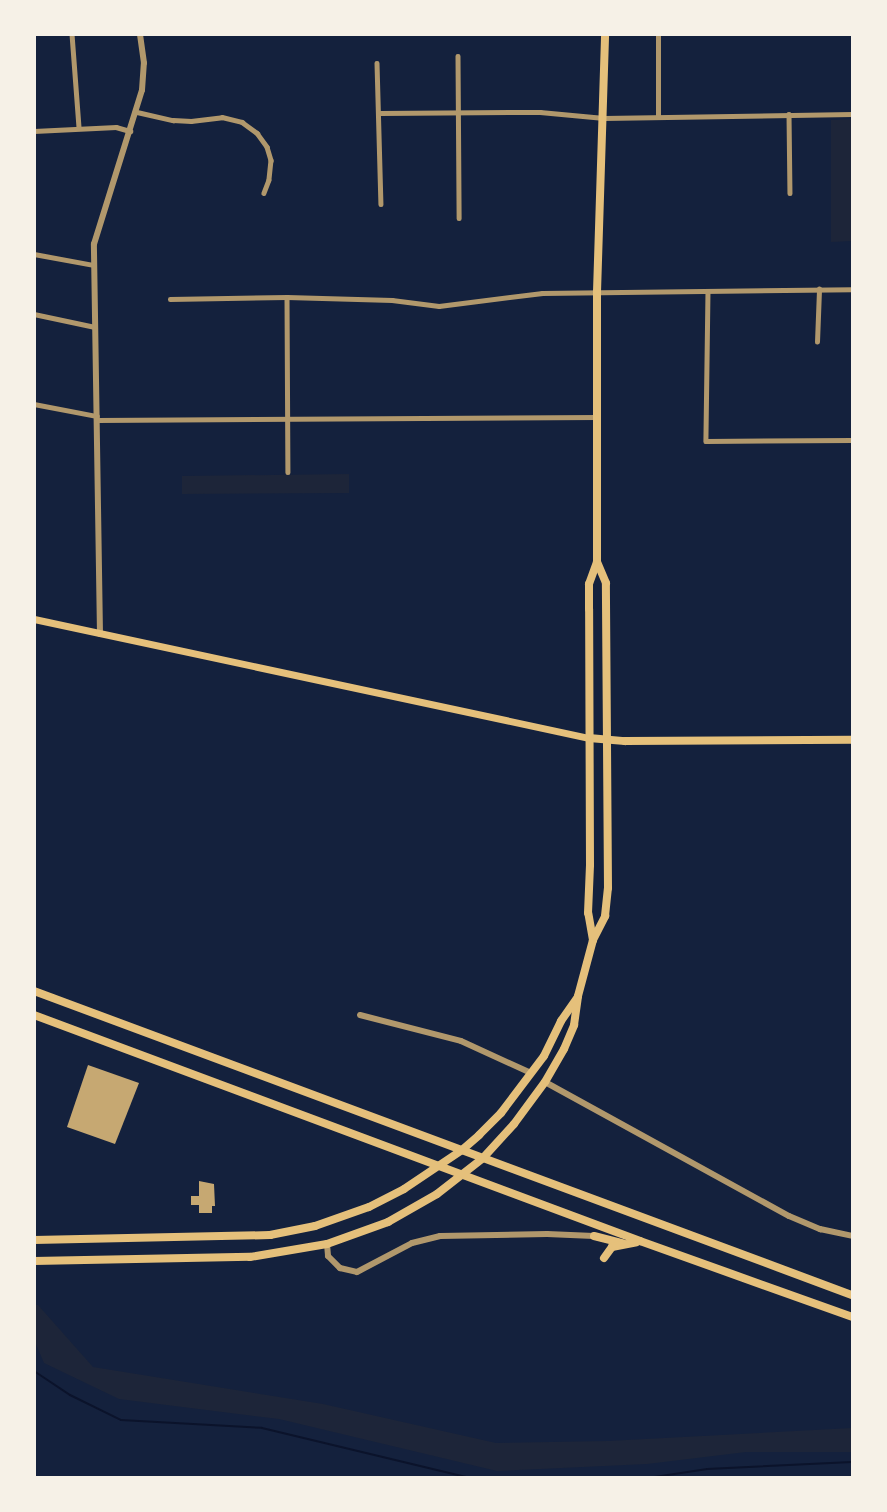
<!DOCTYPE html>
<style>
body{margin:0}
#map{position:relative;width:887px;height:1512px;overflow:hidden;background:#14213d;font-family:"DM Sans",sans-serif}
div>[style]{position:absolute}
.green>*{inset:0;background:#1d2539}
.stream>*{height:2px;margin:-1px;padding:0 1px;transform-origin:1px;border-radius:1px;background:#0b132b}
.building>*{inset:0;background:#c6a872}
.minor>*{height:4.5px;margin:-2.25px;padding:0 2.25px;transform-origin:2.25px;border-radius:2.25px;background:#b1986c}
.tertiary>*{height:6px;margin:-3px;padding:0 3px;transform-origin:3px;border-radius:3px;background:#b1986c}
.secondary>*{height:7px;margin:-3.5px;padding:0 3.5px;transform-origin:3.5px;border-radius:3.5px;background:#e5c07b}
.primary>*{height:8px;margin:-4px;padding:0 4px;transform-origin:4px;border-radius:4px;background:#e5c07b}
.trunk>*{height:8px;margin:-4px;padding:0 4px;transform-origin:4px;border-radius:4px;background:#e5c07b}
span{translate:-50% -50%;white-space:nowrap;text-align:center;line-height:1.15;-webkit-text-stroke:4.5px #f6f1e7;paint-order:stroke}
.frame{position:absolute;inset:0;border:36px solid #f6f1e7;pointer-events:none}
</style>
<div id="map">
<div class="green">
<div style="clip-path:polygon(852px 119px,852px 241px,831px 242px,831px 120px)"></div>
<div style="clip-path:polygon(349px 474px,349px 493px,182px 494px,182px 476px)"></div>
<div style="clip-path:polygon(34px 1305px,38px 1305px,93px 1367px,323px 1404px,496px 1443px,608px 1441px,852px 1428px,852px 1452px,746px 1452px,647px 1464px,497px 1471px,279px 1419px,119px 1399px,44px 1363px,35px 1342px)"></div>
</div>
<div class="stream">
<div style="left:34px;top:1371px;width:43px;rotate:33.7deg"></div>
<div style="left:70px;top:1395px;width:57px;rotate:26.1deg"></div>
<div style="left:121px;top:1420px;width:141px;rotate:3.2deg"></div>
<div style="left:262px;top:1428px;width:214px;rotate:13.5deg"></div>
<div style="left:648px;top:1478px;width:60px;rotate:-8.7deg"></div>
<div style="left:707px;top:1469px;width:145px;rotate:-2.8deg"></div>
</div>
<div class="building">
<div style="clip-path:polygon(88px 1065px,139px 1083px,115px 1144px,67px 1127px)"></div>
<div style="clip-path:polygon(199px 1181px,214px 1184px,215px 1206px,212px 1206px,212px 1213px,199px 1213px,199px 1205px,191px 1205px,191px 1196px,199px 1196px)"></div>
</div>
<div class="minor">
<div style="left:72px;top:34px;width:94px;rotate:85.7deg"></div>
<div style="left:458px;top:56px;width:162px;rotate:89.6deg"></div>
<div style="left:377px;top:63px;width:141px;rotate:88.4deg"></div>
<div style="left:137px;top:112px;width:37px;rotate:13deg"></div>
<div style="left:173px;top:120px;width:18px;rotate:3deg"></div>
<div style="left:191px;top:121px;width:31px;rotate:-7deg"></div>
<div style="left:222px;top:117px;width:21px;rotate:14deg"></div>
<div style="left:242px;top:122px;width:19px;rotate:36deg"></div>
<div style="left:257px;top:133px;width:17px;rotate:54deg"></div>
<div style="left:267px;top:147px;width:14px;rotate:73deg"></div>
<div style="left:271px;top:160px;width:20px;rotate:96deg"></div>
<div style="left:269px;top:180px;width:14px;rotate:111deg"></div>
<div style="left:380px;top:113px;width:160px;rotate:-0.4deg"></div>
<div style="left:540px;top:112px;width:64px;rotate:5.4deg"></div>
<div style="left:604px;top:118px;width:248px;rotate:-0.9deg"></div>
<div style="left:789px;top:114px;width:79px;rotate:89.3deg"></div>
<div style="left:658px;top:117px;width:83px;rotate:-90deg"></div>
<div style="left:34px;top:131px;width:82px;rotate:-2.8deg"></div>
<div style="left:116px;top:127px;width:15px;rotate:16deg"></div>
<div style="left:34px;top:254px;width:61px;rotate:10.4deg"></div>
<div style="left:708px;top:291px;width:150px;rotate:90.8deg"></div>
<div style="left:706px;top:441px;width:146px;rotate:-0.4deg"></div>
<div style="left:287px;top:297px;width:175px;rotate:89.7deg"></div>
<div style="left:170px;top:299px;width:117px;rotate:-1deg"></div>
<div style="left:287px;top:297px;width:105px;rotate:1.6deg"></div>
<div style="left:392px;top:300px;width:47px;rotate:7.3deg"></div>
<div style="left:439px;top:306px;width:104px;rotate:-7.2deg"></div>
<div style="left:542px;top:293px;width:310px;rotate:-0.7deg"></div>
<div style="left:34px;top:314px;width:62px;rotate:12deg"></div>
<div style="left:817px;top:342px;width:53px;rotate:-87.8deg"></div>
<div style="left:34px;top:404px;width:64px;rotate:10.8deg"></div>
<div style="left:97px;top:420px;width:501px;rotate:-0.34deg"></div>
</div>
<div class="tertiary">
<div style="left:100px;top:634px;width:390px;rotate:-90.9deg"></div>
<div style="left:94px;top:244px;width:161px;rotate:-72.7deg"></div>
<div style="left:142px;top:90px;width:27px;rotate:-86deg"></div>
<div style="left:144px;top:63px;width:29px;rotate:-98deg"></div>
<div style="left:360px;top:1015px;width:104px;rotate:14.4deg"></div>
<div style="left:461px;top:1041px;width:77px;rotate:24.6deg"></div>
<div style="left:545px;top:1082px;width:278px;rotate:28.8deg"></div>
<div style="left:789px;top:1216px;width:34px;rotate:23deg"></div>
<div style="left:820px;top:1229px;width:33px;rotate:12deg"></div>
<div style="left:327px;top:1244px;width:12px;rotate:85deg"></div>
<div style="left:328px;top:1256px;width:17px;rotate:45deg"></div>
<div style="left:340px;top:1268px;width:17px;rotate:13deg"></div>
<div style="left:357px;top:1272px;width:62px;rotate:-27.8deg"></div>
<div style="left:412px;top:1243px;width:29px;rotate:-14deg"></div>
<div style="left:440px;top:1236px;width:107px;rotate:-1.1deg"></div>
<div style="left:547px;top:1234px;width:47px;rotate:2.4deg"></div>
</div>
<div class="secondary">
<div style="left:34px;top:619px;width:568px;rotate:12.1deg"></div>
</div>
<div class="primary">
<div style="left:589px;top:738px;width:36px;rotate:5deg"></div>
<div style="left:625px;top:741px;width:227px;rotate:-0.3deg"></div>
<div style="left:593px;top:940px;width:27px;rotate:-100deg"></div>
<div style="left:588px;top:913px;width:48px;rotate:-87.6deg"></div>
<div style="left:590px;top:865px;width:256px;rotate:-90.2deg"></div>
<div style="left:589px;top:609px;width:25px;rotate:-90deg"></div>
<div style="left:589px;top:584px;width:23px;rotate:-70deg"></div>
<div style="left:597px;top:562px;width:270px;rotate:-90deg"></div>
<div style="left:597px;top:292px;width:258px;rotate:-88.2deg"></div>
<div style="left:34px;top:1240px;width:236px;rotate:-1.2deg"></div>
<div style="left:270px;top:1235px;width:46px;rotate:-11.3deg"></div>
<div style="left:315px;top:1226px;width:57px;rotate:-19.4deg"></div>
<div style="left:369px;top:1207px;width:39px;rotate:-27deg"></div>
<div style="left:404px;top:1189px;width:70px;rotate:-33.9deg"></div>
<div style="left:462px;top:1150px;width:23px;rotate:-41deg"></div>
<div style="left:479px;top:1135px;width:31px;rotate:-45deg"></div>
<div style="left:501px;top:1113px;width:71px;rotate:-53deg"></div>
<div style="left:544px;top:1056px;width:39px;rotate:-64deg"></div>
<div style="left:561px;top:1021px;width:28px;rotate:-55deg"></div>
<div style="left:34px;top:1261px;width:216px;rotate:-1.1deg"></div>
<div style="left:250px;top:1257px;width:78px;rotate:-9.6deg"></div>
<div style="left:327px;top:1244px;width:65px;rotate:-19.8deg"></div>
<div style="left:388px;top:1222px;width:56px;rotate:-29.7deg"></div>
<div style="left:437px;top:1194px;width:58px;rotate:-38deg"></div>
<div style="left:483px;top:1158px;width:46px;rotate:-47.6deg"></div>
<div style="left:514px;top:1124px;width:52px;rotate:-53.6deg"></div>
<div style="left:545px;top:1082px;width:38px;rotate:-60deg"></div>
<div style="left:564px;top:1049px;width:26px;rotate:-67deg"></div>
<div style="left:574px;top:1025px;width:29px;rotate:-82deg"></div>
<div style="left:578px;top:996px;width:58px;rotate:-75deg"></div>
<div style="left:593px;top:940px;width:27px;rotate:-63deg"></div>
<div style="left:605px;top:916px;width:28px;rotate:-84deg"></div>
<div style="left:608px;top:888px;width:305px;rotate:-90.4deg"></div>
<div style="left:606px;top:583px;width:23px;rotate:-113deg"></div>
</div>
<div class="trunk">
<div style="left:34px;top:991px;width:873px;rotate:20.39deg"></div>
<div style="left:34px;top:1015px;width:647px;rotate:20.45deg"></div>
<div style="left:640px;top:1241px;width:225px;rotate:19.7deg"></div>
<div style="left:594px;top:1236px;width:30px;rotate:14deg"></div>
<div style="left:604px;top:1258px;width:14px;rotate:-54deg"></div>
<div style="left:612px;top:1247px;width:25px;rotate:-11deg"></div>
</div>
<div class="frame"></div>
</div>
